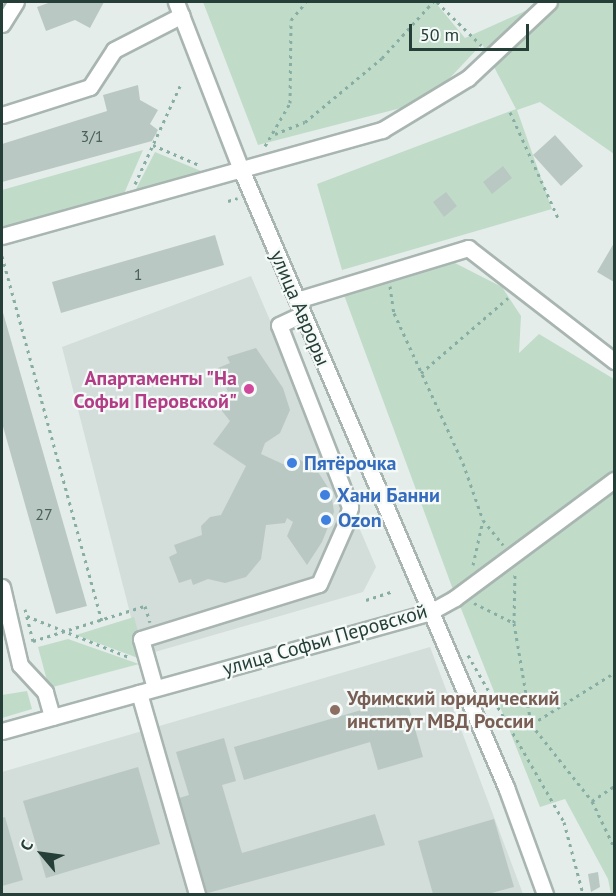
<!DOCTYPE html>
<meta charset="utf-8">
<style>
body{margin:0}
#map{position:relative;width:616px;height:896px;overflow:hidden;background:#e5edea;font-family:"PT Sans",sans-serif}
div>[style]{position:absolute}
.built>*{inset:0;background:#d3ddd9}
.green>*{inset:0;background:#c0dcc9}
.building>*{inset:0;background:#bac8c3}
.path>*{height:3px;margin-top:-1.5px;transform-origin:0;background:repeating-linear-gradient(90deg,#88aea4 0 3px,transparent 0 7.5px)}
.roads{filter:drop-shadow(2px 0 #a8b5b1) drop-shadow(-2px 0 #a8b5b1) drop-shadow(0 2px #a8b5b1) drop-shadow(0 -2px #a8b5b1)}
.minor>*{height:15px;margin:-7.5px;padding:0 7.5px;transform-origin:7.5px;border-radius:7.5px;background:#fff}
.dots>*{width:16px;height:16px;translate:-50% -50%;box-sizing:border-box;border:3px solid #f5faf8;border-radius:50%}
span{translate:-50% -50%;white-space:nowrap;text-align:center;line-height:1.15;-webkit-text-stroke:4.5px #f5faf8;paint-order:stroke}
.number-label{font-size:16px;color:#4a605b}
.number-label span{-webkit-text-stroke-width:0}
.street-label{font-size:20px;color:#253e38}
.hotel-label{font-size:20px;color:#b23c85;font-weight:700}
.right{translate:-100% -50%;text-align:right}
.shop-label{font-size:20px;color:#366cbe;font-weight:700}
.left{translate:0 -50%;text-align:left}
.education-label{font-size:20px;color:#785e54;font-weight:700}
.frame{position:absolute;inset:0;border:3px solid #253e38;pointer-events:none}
.north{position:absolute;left:12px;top:824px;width:60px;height:60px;-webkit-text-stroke:4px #f5faf8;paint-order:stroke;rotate:299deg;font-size:16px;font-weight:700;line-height:24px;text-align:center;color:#253e38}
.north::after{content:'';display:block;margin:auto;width:21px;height:27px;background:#253e38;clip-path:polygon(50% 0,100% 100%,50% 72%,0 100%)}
.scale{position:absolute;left:409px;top:24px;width:120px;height:27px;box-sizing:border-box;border:3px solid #253e38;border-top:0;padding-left:8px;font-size:18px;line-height:21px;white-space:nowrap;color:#253e38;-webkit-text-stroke:4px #f5faf8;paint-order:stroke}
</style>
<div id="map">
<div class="built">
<div style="clip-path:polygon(251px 276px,376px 567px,363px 592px,141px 656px,62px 347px)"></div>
<div style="clip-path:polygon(430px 647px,523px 894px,2px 894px,2px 772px)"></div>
</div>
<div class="green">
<div style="clip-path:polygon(203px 2px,435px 2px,465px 38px,545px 2px,614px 2px,614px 154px,540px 102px,517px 110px,552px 209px,342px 270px,317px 184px,516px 109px,482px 44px,428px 101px,258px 145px)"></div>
<div style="clip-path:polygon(143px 150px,123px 196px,2px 230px,2px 190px)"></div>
<div style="clip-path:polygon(155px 152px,206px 173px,134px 193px)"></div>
<div style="clip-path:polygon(453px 262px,502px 287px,521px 316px,519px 353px,539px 334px,614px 379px,614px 476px,455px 595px,344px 295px)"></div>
<div style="clip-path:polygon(614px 483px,614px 894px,611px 894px,608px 879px,565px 799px,540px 807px,458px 601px)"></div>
<div style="clip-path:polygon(134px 617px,146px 661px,76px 635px)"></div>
<div style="clip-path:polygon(68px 639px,139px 664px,49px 688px,38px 647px)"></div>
<div style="clip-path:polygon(27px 691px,32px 709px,2px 718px,2px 695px)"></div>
</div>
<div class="building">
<div style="clip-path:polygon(51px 2px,104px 2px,90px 28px,75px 20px,46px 31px,37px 7px)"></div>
<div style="clip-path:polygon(138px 85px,140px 100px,158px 110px,150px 124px,158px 130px,152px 141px,2px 182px,2px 144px,107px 111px,103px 95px)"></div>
<div style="clip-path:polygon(555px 135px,583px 166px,561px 186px,533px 155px)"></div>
<div style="clip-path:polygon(503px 166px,512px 178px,492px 194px,483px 182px)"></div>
<div style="clip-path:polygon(446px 192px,457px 206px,444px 217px,433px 202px)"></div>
<div style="clip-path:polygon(215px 235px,224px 265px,61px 313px,52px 282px)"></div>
<div style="clip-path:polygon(614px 243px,614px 282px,597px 272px)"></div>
<div style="clip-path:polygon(2px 309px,87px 606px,56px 614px,2px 423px)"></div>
<div style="clip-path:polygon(256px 348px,283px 388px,290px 410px,280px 433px,265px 443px,261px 454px,285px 465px,292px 454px,318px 472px,331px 492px,334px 512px,322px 542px,307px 565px,287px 536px,293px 522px,287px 518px,285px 523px,266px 525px,261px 559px,246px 577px,225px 583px,208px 579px,193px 585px,191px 579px,179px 583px,169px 557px,177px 553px,174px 545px,202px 535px,201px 526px,210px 517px,221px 515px,246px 466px,213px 444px,230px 421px,222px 411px,221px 400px,228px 392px,218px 368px,230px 363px,227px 357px)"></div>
<div style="clip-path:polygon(406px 697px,423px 757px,378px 770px,370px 742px,244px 780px,234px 747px)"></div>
<div style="clip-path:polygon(224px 738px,236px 781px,222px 785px,242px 853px,375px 814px,385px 845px,204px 894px,176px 799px,189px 795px,176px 752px)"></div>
<div style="clip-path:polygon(138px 767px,160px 844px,46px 878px,23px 801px)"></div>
<div style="clip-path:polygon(5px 817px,23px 880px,2px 886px,2px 818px)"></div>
<div style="clip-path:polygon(494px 819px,514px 887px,488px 894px,433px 894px,418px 841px)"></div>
<div style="clip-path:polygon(598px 872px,600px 887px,591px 892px,588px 874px)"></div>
</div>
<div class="path">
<div style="left:437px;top:2px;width:62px;rotate:44.3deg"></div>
<div style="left:510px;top:112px;width:119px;rotate:65.6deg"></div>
<div style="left:275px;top:134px;width:32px;rotate:-22deg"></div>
<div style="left:305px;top:122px;width:100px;rotate:-39.7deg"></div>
<div style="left:382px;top:58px;width:76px;rotate:-47.7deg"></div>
<div style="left:153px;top:145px;width:50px;rotate:23.5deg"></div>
<div style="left:265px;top:146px;width:50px;rotate:-59.8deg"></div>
<div style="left:290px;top:103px;width:83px;rotate:-89.3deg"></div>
<div style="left:291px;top:20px;width:23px;rotate:-50deg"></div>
<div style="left:135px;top:184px;width:112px;rotate:-65.3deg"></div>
<div style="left:228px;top:201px;width:10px;rotate:-17deg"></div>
<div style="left:2px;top:256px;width:378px;rotate:74.7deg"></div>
<div style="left:390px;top:286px;width:27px;rotate:82deg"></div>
<div style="left:394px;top:313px;width:165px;rotate:65.3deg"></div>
<div style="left:463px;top:463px;width:60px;rotate:70.7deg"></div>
<div style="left:483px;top:520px;width:32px;rotate:51deg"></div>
<div style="left:421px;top:373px;width:115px;rotate:-40.8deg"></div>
<div style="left:473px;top:565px;width:46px;rotate:-77.5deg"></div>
<div style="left:366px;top:600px;width:29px;rotate:-18deg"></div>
<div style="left:474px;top:603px;width:45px;rotate:26.6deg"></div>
<div style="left:514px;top:623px;width:102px;rotate:80.4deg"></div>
<div style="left:531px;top:724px;width:98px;rotate:51.6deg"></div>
<div style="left:592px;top:801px;width:51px;rotate:64.4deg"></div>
<div style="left:25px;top:609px;width:33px;rotate:76deg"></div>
<div style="left:33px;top:641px;width:117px;rotate:-17.4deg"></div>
<div style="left:145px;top:606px;width:17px;rotate:73deg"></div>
<div style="left:27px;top:616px;width:112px;rotate:22deg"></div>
<div style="left:514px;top:623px;width:52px;rotate:-88.9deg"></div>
<div style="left:468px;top:655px;width:193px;rotate:60.1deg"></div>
<div style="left:564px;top:822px;width:74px;rotate:75.2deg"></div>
<div style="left:532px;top:724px;width:97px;rotate:-31.9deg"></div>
<div style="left:592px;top:801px;width:27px;rotate:-34deg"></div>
</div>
<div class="roads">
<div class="minor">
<div style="left:176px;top:2px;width:177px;rotate:68.8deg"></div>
<div style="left:240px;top:167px;width:675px;rotate:66.78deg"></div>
<div style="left:506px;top:787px;width:114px;rotate:70deg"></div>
<div style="left:2px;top:24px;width:26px;rotate:-58deg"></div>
<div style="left:2px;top:115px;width:92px;rotate:-17.7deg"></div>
<div style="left:90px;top:87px;width:44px;rotate:-57deg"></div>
<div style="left:114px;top:50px;width:76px;rotate:-27.2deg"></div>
<div style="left:2px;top:236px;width:395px;rotate:-15.6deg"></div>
<div style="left:382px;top:130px;width:100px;rotate:-31.2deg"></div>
<div style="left:468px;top:78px;width:111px;rotate:-43.2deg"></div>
<div style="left:297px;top:300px;width:179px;rotate:-16.9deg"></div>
<div style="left:468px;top:248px;width:185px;rotate:37.7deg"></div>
<div style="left:2px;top:587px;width:80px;rotate:77deg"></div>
<div style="left:20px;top:665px;width:37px;rotate:47deg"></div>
<div style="left:45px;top:692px;width:26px;rotate:74deg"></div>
<div style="left:155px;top:688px;width:51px;rotate:-105.9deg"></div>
<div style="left:141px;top:639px;width:186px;rotate:-17.2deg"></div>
<div style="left:319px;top:584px;width:64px;rotate:-66.2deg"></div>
<div style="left:345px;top:525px;width:19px;rotate:-74deg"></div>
<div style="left:350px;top:507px;width:195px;rotate:-111.3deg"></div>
<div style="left:279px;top:325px;width:26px;rotate:-25deg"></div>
<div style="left:139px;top:693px;width:209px;rotate:73.9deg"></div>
<div style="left:2px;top:731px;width:444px;rotate:-15.5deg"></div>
<div style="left:430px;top:612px;width:29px;rotate:-29deg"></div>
<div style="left:455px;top:598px;width:198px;rotate:-36.6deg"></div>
</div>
</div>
<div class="dots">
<div style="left:249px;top:389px;background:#d1479c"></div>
<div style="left:292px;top:463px;background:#3f7fe0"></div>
<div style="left:325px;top:495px;background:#3f7fe0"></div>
<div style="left:326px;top:520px;background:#3f7fe0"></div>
<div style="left:335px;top:710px;background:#8d6e63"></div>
</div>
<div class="number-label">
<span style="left:92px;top:136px">3/1</span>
<span style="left:138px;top:274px">1</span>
<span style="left:44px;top:514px">27</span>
</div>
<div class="street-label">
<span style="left:300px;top:308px;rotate:67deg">улица Авроры</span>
<span style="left:325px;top:640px;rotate:-16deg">улица Софьи Перовской</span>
</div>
<div class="hotel-label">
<span class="right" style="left:237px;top:390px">Апартаменты "На<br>Софьи Перовской"</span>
</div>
<div class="shop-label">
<span class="left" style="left:304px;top:463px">Пятёрочка</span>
<span class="left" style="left:337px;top:495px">Хани Банни</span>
<span class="left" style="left:338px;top:520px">Ozon</span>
</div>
<div class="education-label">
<span class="left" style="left:347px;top:710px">Уфимский юридический<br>институт МВД России</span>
</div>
<div class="frame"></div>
<div class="north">С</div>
<div class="scale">50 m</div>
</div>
